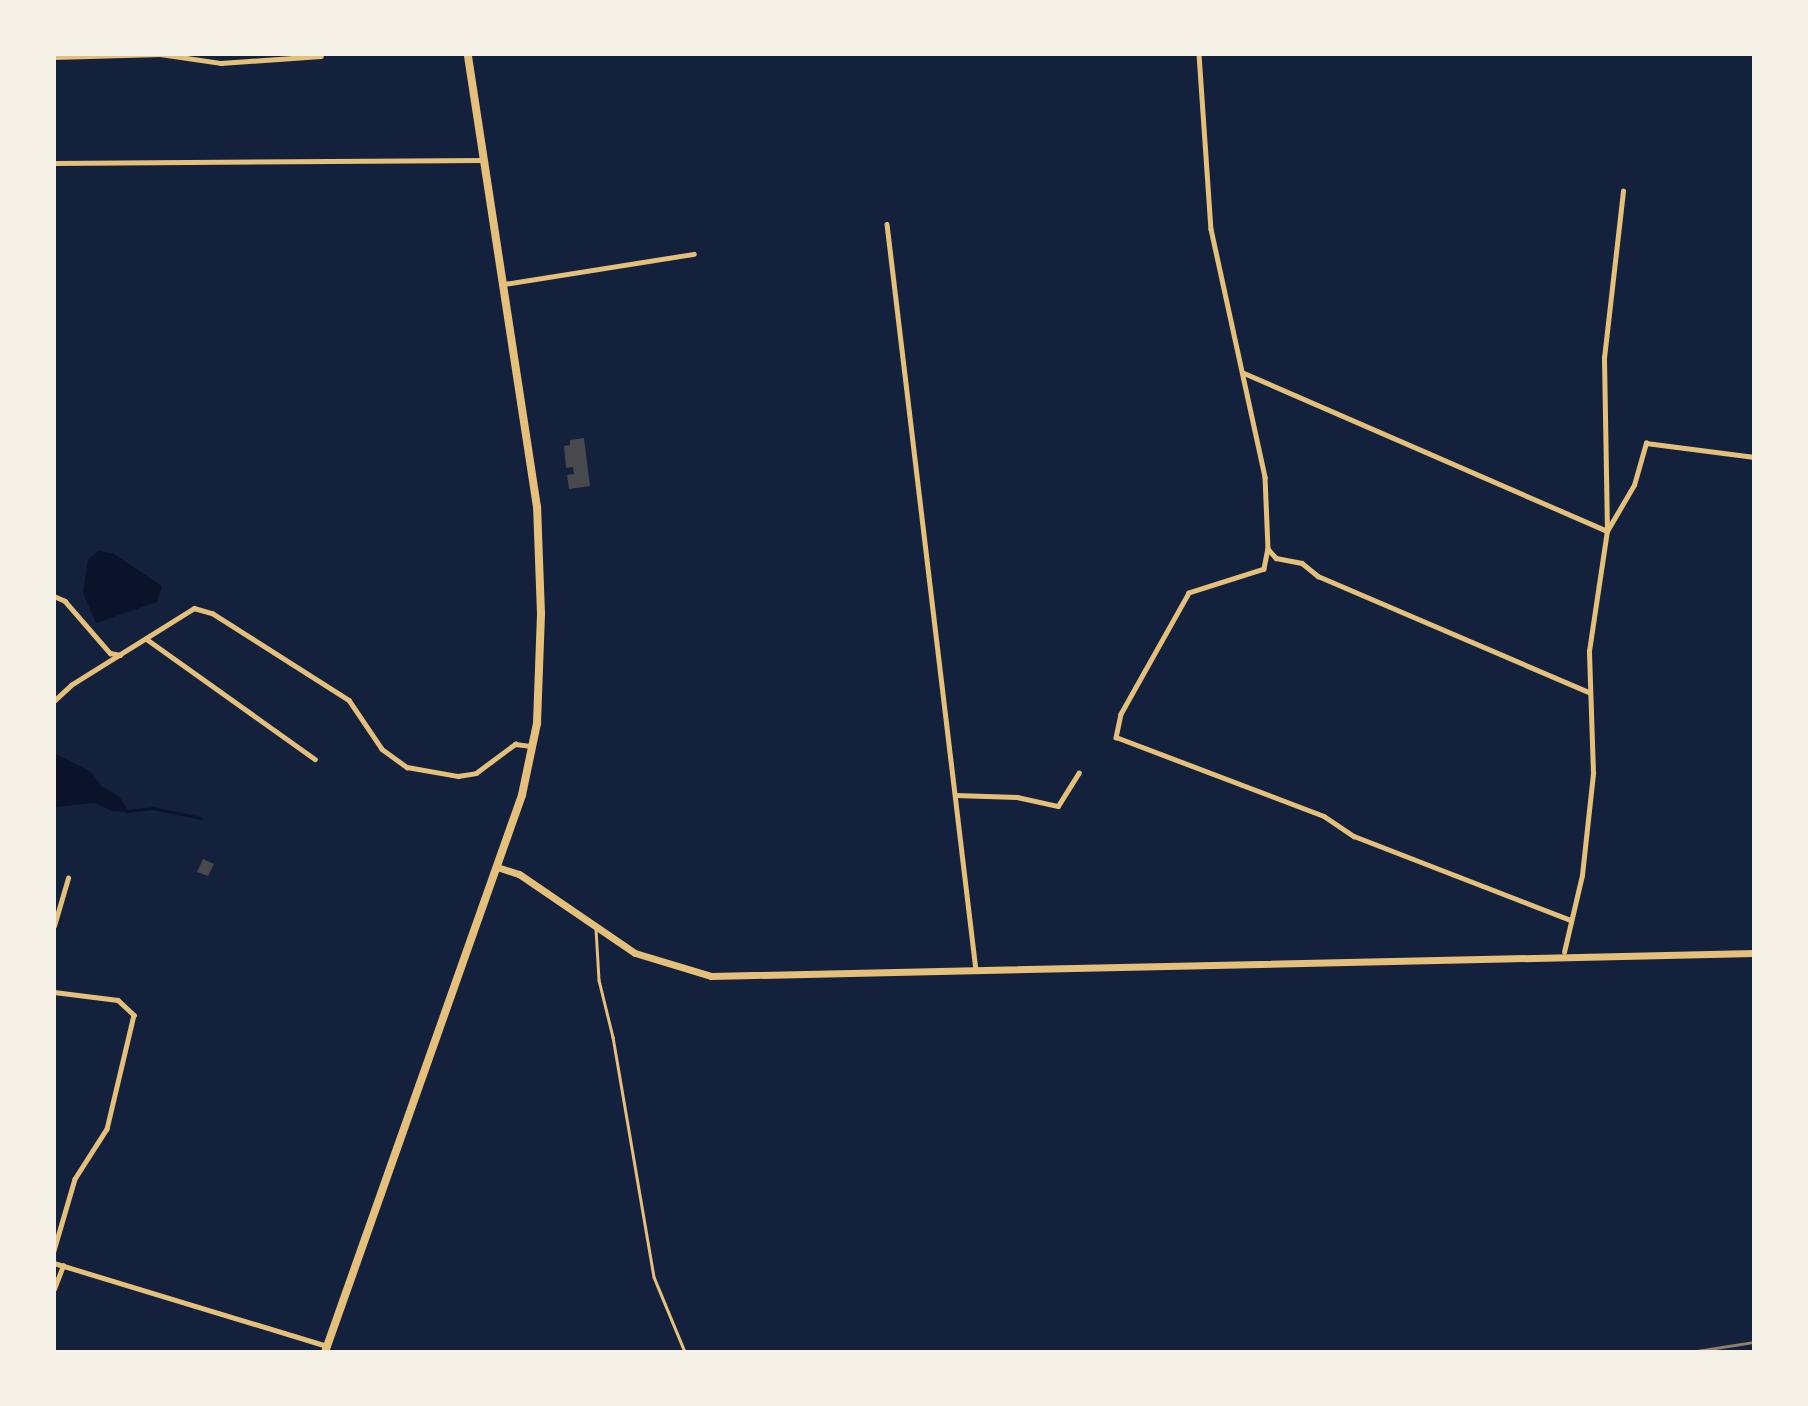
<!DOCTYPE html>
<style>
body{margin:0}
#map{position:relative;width:1808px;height:1406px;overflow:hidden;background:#14213d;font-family:"Sofia Sans Condensed",sans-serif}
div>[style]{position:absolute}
.water>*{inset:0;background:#0b132b}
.stream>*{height:2.5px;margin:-1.25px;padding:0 1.25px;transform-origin:1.25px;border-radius:1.25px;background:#0b132b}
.building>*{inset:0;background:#48494c}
.service>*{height:2.5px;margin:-1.25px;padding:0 1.25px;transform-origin:1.25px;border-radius:1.25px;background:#e5c07b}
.minor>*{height:4.5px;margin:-2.25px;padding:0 2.25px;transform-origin:2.25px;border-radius:2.25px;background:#e5c07b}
.secondary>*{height:7px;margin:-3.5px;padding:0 3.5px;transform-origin:3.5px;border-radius:3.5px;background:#e5c07b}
.primary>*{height:8px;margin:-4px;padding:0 4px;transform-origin:4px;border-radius:4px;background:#e5c07b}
.rail>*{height:2.5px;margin:-1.25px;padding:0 1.25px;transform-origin:1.25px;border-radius:1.25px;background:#918062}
span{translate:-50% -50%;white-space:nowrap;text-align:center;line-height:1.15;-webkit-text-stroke:5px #f6f1e7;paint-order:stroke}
.frame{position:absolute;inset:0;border:56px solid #f6f1e7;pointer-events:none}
</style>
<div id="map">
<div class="water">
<div style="clip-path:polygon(99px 551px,114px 554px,162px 586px,157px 602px,96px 623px,83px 593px,88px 559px)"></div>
<div style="clip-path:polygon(54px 753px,91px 772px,101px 786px,119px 796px,129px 812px,112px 811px,95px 803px,54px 807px)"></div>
</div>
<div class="stream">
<div style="left:126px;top:811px;width:27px;rotate:-6deg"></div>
<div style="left:153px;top:808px;width:49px;rotate:11.8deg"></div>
</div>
<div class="building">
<div style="clip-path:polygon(584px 438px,590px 486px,569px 489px,567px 475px,574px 474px,573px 467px,566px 468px,564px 446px,570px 445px,570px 440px)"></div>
<div style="clip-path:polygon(203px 859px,214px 864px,208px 876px,197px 872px)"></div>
</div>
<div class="service">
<div style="left:596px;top:929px;width:51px;rotate:86.6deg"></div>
<div style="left:599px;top:980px;width:59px;rotate:76.2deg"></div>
<div style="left:613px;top:1037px;width:243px;rotate:80.3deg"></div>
<div style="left:654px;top:1277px;width:81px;rotate:67.5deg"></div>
</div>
<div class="minor">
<div style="left:1199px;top:54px;width:175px;rotate:86.1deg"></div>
<div style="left:1211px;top:229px;width:254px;rotate:77.7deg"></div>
<div style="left:1265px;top:477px;width:71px;rotate:87.6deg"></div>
<div style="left:1268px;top:548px;width:21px;rotate:101deg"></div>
<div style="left:1264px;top:569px;width:79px;rotate:162.3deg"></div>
<div style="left:1189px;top:593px;width:139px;rotate:119.3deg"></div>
<div style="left:1121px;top:714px;width:24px;rotate:102deg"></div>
<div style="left:1116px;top:737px;width:222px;rotate:20.8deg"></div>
<div style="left:1324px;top:816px;width:36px;rotate:34deg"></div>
<div style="left:1354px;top:836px;width:233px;rotate:21.2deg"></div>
<div style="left:54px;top:57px;width:106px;rotate:-1.6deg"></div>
<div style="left:160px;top:54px;width:62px;rotate:8.4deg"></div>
<div style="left:221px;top:63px;width:100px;rotate:-4deg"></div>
<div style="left:54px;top:163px;width:429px;rotate:-0.4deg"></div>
<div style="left:887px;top:224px;width:751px;rotate:83.2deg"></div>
<div style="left:504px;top:284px;width:192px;rotate:-9deg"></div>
<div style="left:1244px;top:373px;width:396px;rotate:23.5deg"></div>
<div style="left:1607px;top:531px;width:53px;rotate:-59.6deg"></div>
<div style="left:1634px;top:485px;width:44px;rotate:-74.1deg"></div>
<div style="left:1646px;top:443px;width:109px;rotate:7.4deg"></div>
<div style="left:1268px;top:549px;width:12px;rotate:48deg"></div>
<div style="left:1276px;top:558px;width:26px;rotate:11deg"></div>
<div style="left:1302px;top:563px;width:21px;rotate:39deg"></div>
<div style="left:1318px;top:576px;width:295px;rotate:23.2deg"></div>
<div style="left:54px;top:596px;width:12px;rotate:24deg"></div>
<div style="left:65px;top:601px;width:69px;rotate:49.1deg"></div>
<div style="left:110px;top:653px;width:10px;rotate:11deg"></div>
<div style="left:148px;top:640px;width:205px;rotate:35.5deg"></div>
<div style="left:54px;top:701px;width:23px;rotate:-43deg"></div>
<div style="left:71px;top:685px;width:145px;rotate:-32deg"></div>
<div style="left:194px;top:608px;width:19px;rotate:16deg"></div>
<div style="left:212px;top:613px;width:162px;rotate:32.4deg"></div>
<div style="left:349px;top:700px;width:59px;rotate:56deg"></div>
<div style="left:382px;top:749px;width:31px;rotate:36deg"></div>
<div style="left:407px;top:767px;width:52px;rotate:10deg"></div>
<div style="left:458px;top:776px;width:18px;rotate:-9deg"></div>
<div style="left:476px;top:773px;width:49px;rotate:-36.6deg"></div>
<div style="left:515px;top:744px;width:17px;rotate:7deg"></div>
<div style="left:955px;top:795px;width:62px;rotate:1.8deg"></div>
<div style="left:1017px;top:797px;width:42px;rotate:12.4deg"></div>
<div style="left:1058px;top:806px;width:39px;rotate:-58deg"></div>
<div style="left:54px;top:926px;width:50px;rotate:-73.7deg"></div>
<div style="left:1564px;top:952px;width:79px;rotate:-76.8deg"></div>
<div style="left:1582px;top:875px;width:103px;rotate:-83.8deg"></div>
<div style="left:1593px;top:773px;width:122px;rotate:-91.9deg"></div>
<div style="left:1589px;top:651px;width:121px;rotate:-81.5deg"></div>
<div style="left:1607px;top:531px;width:173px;rotate:-91deg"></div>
<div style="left:1604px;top:358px;width:168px;rotate:-83.5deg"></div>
<div style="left:54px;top:992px;width:64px;rotate:7.1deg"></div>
<div style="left:118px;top:1000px;width:22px;rotate:43deg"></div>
<div style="left:134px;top:1015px;width:117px;rotate:103.3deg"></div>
<div style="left:107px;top:1129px;width:59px;rotate:122.6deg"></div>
<div style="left:75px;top:1179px;width:75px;rotate:106.3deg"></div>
<div style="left:54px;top:1263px;width:285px;rotate:16.9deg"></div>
<div style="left:54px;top:1289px;width:25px;rotate:-69deg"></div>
</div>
<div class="secondary">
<div style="left:497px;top:867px;width:23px;rotate:18deg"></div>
<div style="left:519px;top:874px;width:140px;rotate:34.3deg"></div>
<div style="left:635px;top:953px;width:79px;rotate:16.8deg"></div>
<div style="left:711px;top:976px;width:1043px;rotate:-1.26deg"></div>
</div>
<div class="primary">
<div style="left:325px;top:1352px;width:591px;rotate:-70.52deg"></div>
<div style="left:522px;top:795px;width:74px;rotate:-78.2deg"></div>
<div style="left:537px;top:723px;width:109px;rotate:-87.9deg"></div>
<div style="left:541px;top:614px;width:107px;rotate:-92.1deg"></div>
<div style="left:537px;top:507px;width:458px;rotate:-98.7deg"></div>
</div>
<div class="rail">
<div style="left:1690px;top:1352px;width:65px;rotate:-8.9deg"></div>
</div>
<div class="frame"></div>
</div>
